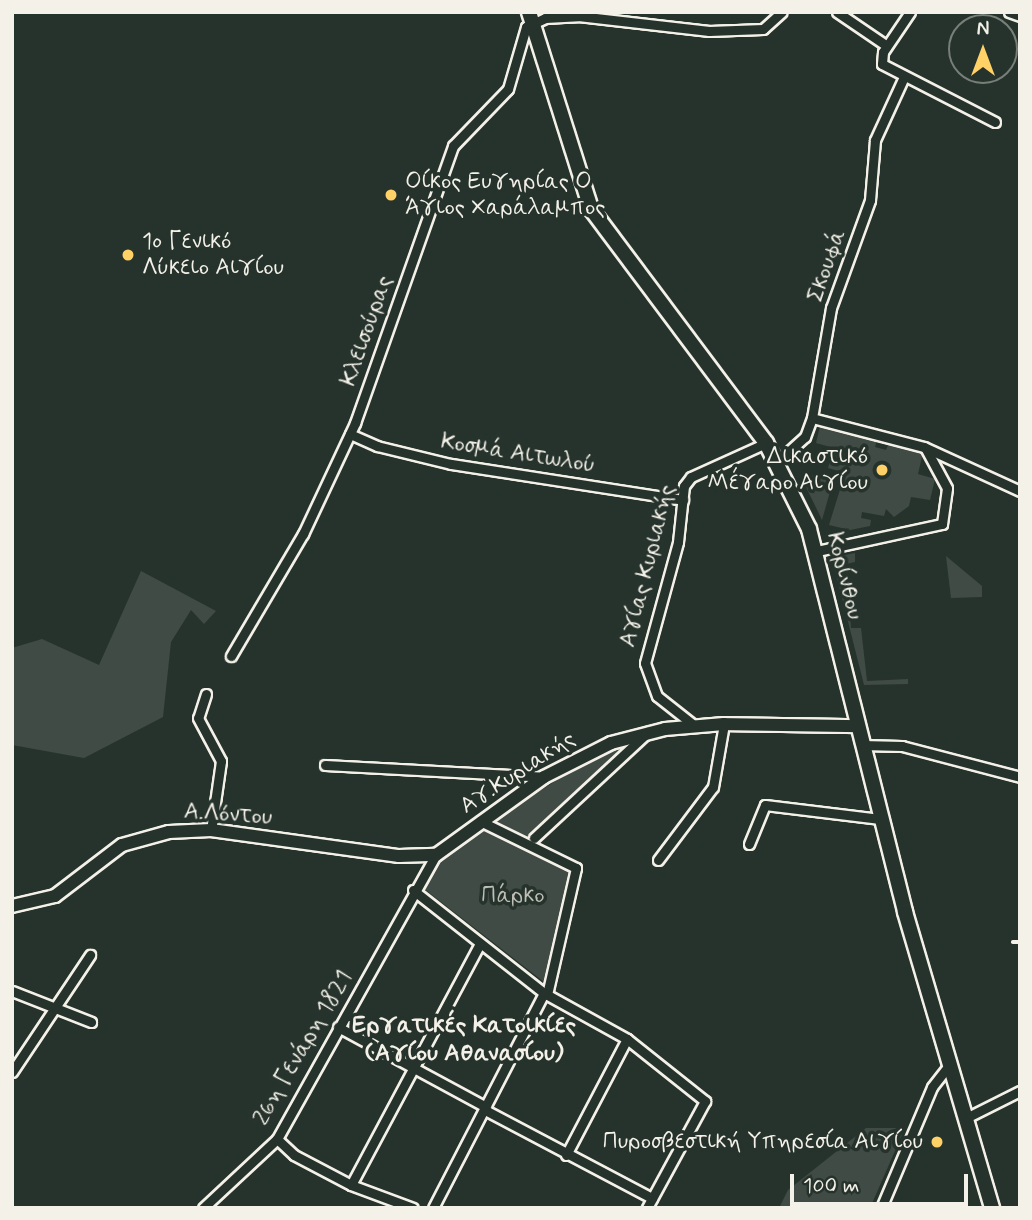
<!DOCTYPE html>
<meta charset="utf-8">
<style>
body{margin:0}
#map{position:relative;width:1032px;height:1220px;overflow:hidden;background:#26332d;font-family:Mynerve,sans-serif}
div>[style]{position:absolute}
.green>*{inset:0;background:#414b45}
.roads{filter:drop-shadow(2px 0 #f4f1e8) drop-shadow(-2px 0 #f4f1e8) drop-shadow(0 2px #f4f1e8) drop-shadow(0 -2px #f4f1e8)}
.minor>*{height:9px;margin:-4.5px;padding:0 4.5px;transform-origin:4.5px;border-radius:4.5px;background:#26332d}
.secondary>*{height:12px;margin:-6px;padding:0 6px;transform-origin:6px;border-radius:6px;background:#26332d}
.primary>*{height:14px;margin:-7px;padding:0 7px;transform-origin:7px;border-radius:7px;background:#26332d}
.rail>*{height:3.5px;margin:-1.75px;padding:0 1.75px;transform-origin:1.75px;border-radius:1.75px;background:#f4f1e8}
.dots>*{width:19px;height:19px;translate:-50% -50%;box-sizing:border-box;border:4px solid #26332d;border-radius:50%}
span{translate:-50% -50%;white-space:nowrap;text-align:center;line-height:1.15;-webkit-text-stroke:7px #26332d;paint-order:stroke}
.poi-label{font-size:23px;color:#f4f1e8}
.left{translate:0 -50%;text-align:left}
.right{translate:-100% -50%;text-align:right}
.street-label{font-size:23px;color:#f4f1e8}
.park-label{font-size:23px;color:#bebfb7}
.neighbourhood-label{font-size:24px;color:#f4f1e8;font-weight:700}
.frame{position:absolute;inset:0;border:14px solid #f4f1e8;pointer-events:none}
.north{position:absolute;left:948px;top:14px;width:70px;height:70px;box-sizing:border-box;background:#26332d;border:2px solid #787f78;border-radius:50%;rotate:0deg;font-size:19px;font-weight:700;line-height:28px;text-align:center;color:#f4f1e8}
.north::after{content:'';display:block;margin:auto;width:24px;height:32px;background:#ffd166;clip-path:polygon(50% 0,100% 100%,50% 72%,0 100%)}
.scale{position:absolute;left:790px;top:1174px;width:178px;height:32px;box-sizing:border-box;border:4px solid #f4f1e8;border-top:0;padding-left:9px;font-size:21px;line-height:24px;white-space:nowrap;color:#f4f1e8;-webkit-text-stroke:5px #26332d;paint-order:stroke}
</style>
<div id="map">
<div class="green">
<div style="clip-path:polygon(820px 426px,877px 440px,875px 447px,886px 450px,889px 443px,923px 452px,918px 474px,935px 479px,930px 500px,911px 497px,909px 506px,894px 517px,886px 509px,884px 516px,862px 512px,861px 518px,871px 520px,870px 526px,850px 530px,829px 525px,847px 467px,842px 472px,828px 468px,834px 448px,816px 443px)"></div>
<div style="clip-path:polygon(808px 474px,833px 481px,822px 520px,805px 485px)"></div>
<div style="clip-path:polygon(855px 553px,855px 562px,846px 564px,851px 628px,861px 628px,867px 681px,908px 679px,908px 684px,864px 685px,832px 558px)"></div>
<div style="clip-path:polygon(946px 556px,982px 586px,982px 597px,951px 598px)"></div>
<div style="clip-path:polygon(141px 571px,216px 611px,204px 624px,191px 610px,171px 642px,163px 717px,84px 758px,12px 745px,12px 648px,42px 639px,99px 665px)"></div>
<div style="clip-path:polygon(630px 746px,530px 838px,493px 820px,602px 752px)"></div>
<div style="clip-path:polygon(481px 828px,571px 871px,544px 982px,423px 888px,438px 862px)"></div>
<div style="clip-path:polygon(866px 1128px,905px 1128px,870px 1208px,779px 1208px,788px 1190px)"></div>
</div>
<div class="roads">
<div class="minor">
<div style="left:837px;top:12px;width:60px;rotate:34.2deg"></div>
<div style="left:910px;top:12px;width:48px;rotate:124deg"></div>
<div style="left:883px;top:52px;width:12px;rotate:95deg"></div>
<div style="left:882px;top:64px;width:127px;rotate:27.2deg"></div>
<div style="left:1009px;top:12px;width:12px;rotate:20deg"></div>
<div style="left:812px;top:418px;width:116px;rotate:14.5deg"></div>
<div style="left:924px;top:447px;width:106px;rotate:24.6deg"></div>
<div style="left:350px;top:434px;width:30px;rotate:24deg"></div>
<div style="left:377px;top:446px;width:76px;rotate:13.7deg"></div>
<div style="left:451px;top:464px;width:235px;rotate:8.8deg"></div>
<div style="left:778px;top:461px;width:36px;rotate:-42deg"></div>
<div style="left:805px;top:437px;width:20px;rotate:-70deg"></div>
<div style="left:812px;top:418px;width:112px;rotate:-80.2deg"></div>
<div style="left:831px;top:308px;width:115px;rotate:-70.1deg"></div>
<div style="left:870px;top:200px;width:60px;rotate:-85.2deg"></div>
<div style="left:875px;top:140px;width:69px;rotate:-65.3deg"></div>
<div style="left:817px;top:551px;width:128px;rotate:-12.2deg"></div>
<div style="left:942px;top:524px;width:36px;rotate:-82deg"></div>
<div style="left:947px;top:488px;width:44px;rotate:-118.3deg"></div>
<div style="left:231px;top:656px;width:142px;rotate:-59.5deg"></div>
<div style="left:303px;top:534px;width:123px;rotate:-64.9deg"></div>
<div style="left:355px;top:423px;width:294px;rotate:-70.5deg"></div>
<div style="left:453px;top:146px;width:79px;rotate:-46deg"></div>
<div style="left:508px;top:89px;width:65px;rotate:-73.8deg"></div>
<div style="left:526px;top:27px;width:21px;rotate:-25deg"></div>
<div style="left:545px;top:18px;width:33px;rotate:-3deg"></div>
<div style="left:578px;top:16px;width:132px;rotate:6.5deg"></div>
<div style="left:709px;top:31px;width:54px;rotate:-2.1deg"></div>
<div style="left:763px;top:29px;width:25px;rotate:-42deg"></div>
<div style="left:206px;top:694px;width:25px;rotate:108deg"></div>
<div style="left:198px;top:718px;width:49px;rotate:61.9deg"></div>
<div style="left:221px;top:761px;width:70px;rotate:98.2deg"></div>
<div style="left:695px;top:726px;width:48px;rotate:-141.7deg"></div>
<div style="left:657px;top:696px;width:35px;rotate:-110deg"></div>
<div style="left:645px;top:663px;width:125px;rotate:-74.7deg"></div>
<div style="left:678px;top:542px;width:56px;rotate:-83.9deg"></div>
<div style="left:684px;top:486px;width:11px;rotate:-52deg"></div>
<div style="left:691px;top:477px;width:82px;rotate:-24.4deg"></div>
<div style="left:861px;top:745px;width:41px;rotate:1.4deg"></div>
<div style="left:902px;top:746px;width:122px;rotate:14.7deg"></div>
<div style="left:325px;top:765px;width:219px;rotate:3.1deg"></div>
<div style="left:480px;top:821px;width:107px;rotate:26.1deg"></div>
<div style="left:576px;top:868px;width:130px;rotate:102.9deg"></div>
<div style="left:534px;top:838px;width:156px;rotate:-42.9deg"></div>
<div style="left:749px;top:844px;width:42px;rotate:-67.7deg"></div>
<div style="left:765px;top:805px;width:116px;rotate:6.9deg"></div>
<div style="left:658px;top:860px;width:91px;rotate:-53deg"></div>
<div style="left:713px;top:787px;width:64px;rotate:-80.1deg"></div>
<div style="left:413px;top:890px;width:167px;rotate:38.2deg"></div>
<div style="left:544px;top:993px;width:95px;rotate:29deg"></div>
<div style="left:627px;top:1039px;width:100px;rotate:38.5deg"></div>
<div style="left:705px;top:1101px;width:122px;rotate:118.5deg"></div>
<div style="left:12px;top:991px;width:85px;rotate:21.4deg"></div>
<div style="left:338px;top:1027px;width:168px;rotate:28.4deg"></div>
<div style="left:12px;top:1072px;width:141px;rotate:-56.3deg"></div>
<div style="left:485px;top:1110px;width:189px;rotate:27.8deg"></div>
<div style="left:964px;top:1119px;width:63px;rotate:-26.6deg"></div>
<div style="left:277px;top:1139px;width:23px;rotate:43deg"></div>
<div style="left:294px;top:1155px;width:64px;rotate:27.8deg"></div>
<div style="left:351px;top:1185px;width:66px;rotate:20.4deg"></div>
<div style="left:566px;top:1155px;width:131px;rotate:-62.3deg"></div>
<div style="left:351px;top:1185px;width:274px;rotate:-61.9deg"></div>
<div style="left:203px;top:1208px;width:101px;rotate:-43deg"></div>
<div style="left:277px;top:1139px;width:325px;rotate:-60.8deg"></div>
<div style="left:433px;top:1208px;width:242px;rotate:-62.7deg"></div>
<div style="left:881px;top:1208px;width:131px;rotate:-67.1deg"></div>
<div style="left:932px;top:1087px;width:28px;rotate:-52deg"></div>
</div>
<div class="secondary">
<div style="left:12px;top:906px;width:44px;rotate:-13.1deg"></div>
<div style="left:55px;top:896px;width:84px;rotate:-37.3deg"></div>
<div style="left:122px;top:845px;width:49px;rotate:-15.5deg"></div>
<div style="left:169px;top:832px;width:42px;rotate:-2.7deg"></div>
<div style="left:211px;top:830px;width:190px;rotate:7.9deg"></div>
<div style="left:399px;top:856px;width:37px;rotate:-2deg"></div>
<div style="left:436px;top:855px;width:133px;rotate:-35.8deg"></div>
<div style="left:544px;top:777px;width:75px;rotate:-26.9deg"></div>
<div style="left:611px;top:743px;width:56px;rotate:-14.5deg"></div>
<div style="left:665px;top:729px;width:59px;rotate:-4.8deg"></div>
<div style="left:724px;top:724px;width:132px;rotate:0.9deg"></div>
</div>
<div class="primary">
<div style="left:529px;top:12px;width:207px;rotate:72.5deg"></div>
<div style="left:591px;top:209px;width:292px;rotate:53.2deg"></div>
<div style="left:766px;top:443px;width:96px;rotate:63.4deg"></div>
<div style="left:809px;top:529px;width:395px;rotate:75.9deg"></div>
<div style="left:905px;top:912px;width:309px;rotate:73.6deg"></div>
</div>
</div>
<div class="rail">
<div style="left:1013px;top:942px;width:7px"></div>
</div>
<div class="dots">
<div style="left:391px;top:195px;background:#ffd166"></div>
<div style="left:128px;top:255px;background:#ffd166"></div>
<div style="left:882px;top:470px;background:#ffd166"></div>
<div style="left:937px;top:1142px;background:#ffd166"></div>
</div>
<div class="poi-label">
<span class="left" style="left:405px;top:195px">Οίκος Ευγηρίας Ο<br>Άγιος Χαράλαμπος</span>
<span class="left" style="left:142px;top:255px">1o Γενικό<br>Λύκειο Αιγίου</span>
<span class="right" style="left:868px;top:470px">Δικαστικό<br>Μέγαρο Αιγίου</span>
<span class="right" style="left:923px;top:1142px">Πυροσβεστική Υπηρεσία Αιγίου</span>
</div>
<div class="street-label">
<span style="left:827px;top:266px;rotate:-71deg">Σκουφά</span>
<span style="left:367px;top:331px;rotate:-71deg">Κλεισούρας</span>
<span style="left:518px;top:454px;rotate:9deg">Κοσμά Αιτωλού</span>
<span style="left:648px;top:566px;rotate:-76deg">Αγίας Κυριακής</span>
<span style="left:844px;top:576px;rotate:76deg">Κορίνθου</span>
<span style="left:518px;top:773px;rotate:-33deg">Αγ.Κυριακής</span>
<span style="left:228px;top:815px;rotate:4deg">Α.Λόντου</span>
<span style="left:303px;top:1048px;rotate:-60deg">26η Γενάρη 1821</span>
</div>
<div class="park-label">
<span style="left:513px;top:896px">Πάρκο</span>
</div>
<div class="neighbourhood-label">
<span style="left:464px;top:1040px">Εργατικές Κατοικίες<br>(Αγίου Αθανασίου)</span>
</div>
<div class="frame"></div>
<div class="north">N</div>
<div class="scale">100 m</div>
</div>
